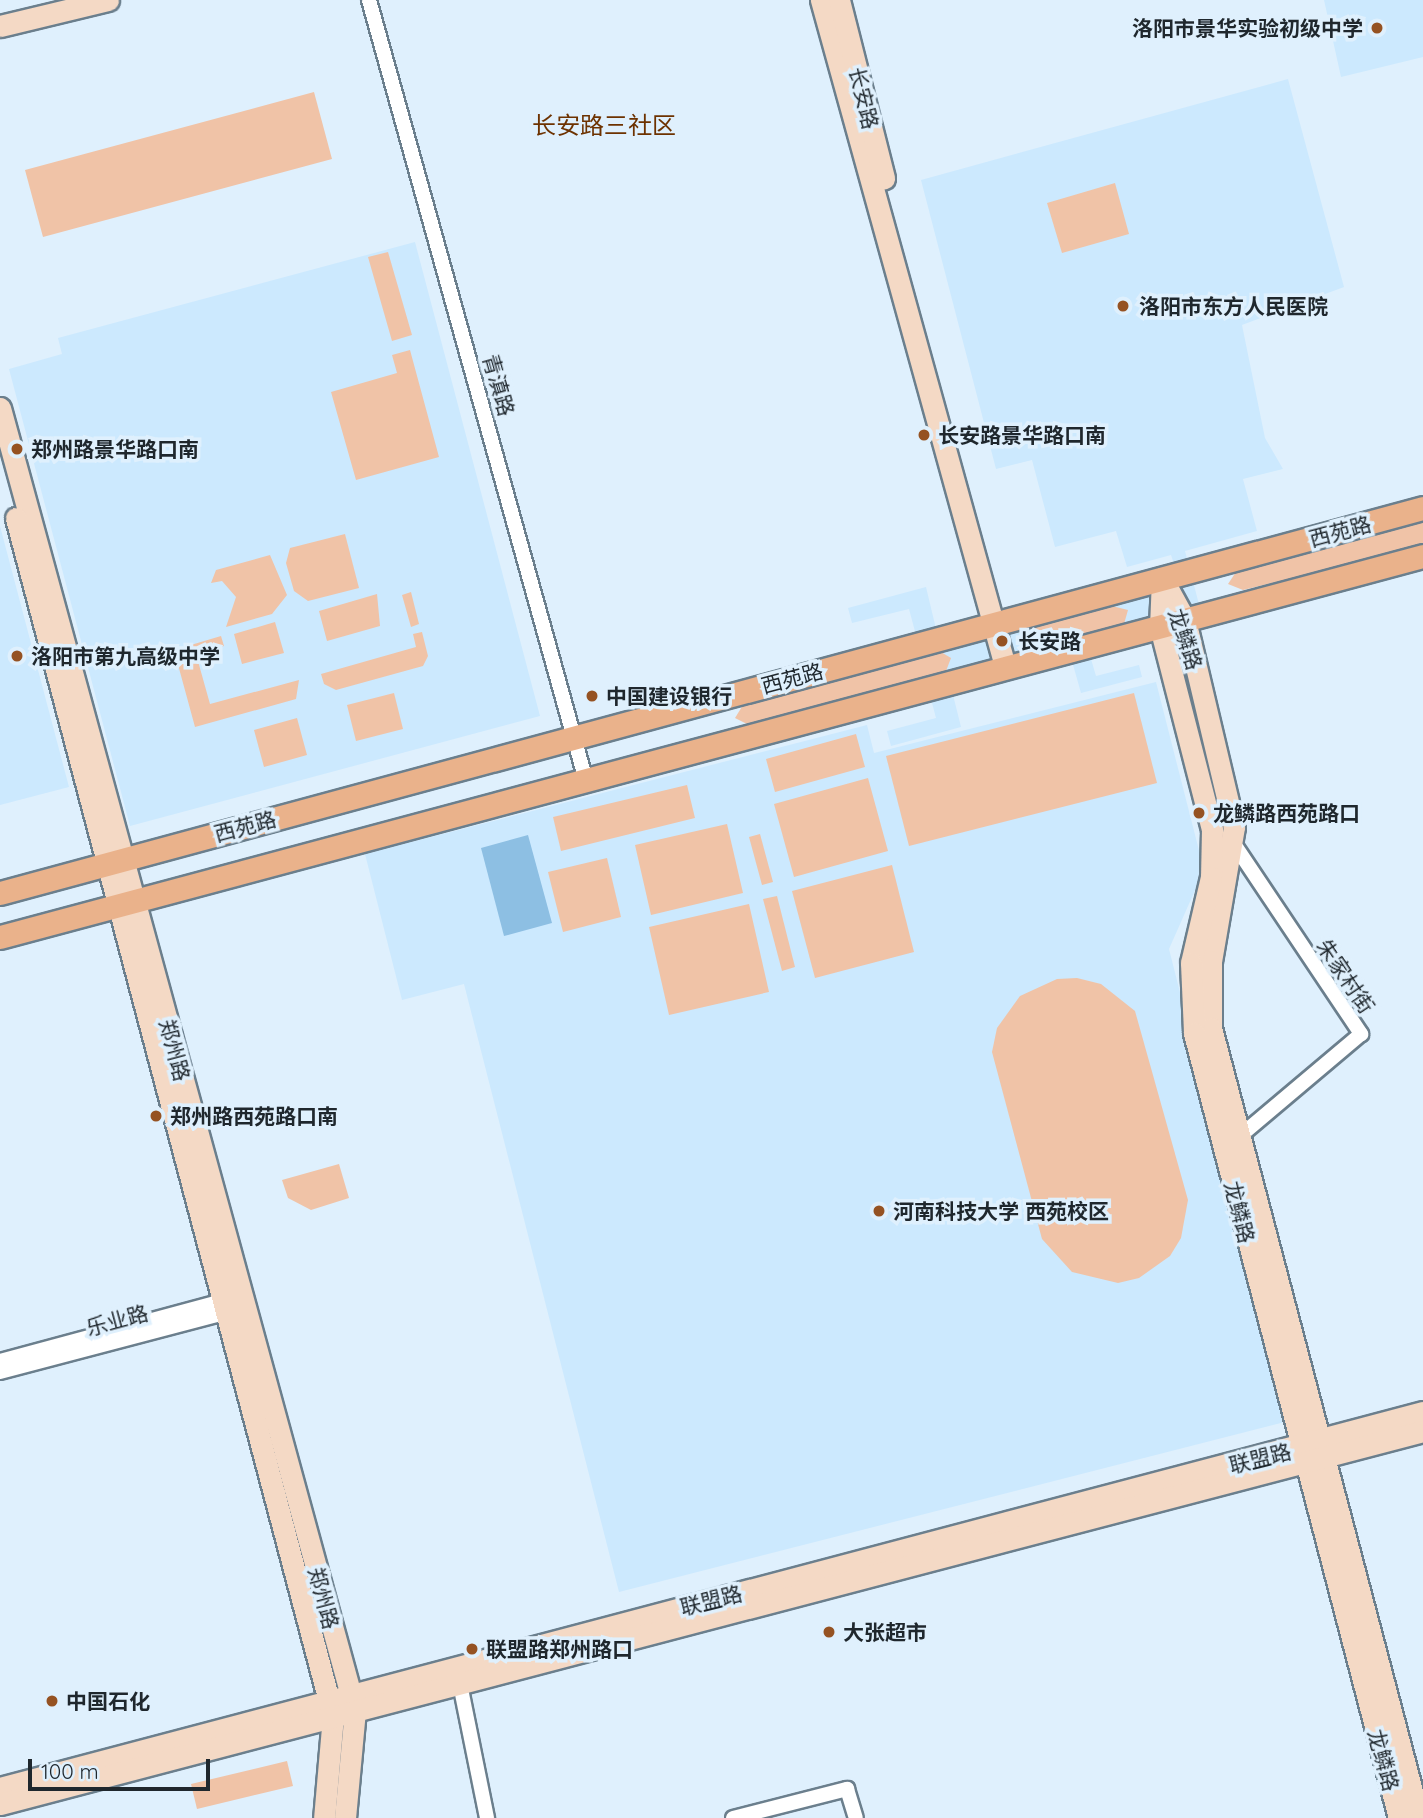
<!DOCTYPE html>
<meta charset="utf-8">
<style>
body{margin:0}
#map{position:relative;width:1423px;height:1818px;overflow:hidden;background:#dff0fd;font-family:Quicksand,"Noto Sans SC",sans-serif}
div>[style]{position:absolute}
.built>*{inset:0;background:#cce9fe}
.green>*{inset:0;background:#f0c3a7}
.water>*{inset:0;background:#8dbfe3}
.roads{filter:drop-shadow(2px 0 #6b7f8d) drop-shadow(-2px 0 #6b7f8d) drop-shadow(0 2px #6b7f8d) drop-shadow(0 -2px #6b7f8d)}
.street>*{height:14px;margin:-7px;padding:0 7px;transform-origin:7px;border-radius:7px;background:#fff}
.secondary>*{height:21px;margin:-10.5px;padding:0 10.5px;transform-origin:10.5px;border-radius:10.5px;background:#f4d9c5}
.primary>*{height:23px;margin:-11.5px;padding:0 11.5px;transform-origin:11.5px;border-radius:11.5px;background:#eab28b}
.dots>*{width:19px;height:19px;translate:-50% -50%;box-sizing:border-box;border:4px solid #dff0fd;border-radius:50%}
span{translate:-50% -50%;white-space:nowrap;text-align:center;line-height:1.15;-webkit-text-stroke:7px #dff0fd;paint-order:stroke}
.poi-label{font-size:21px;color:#1f272d;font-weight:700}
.right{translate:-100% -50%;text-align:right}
.left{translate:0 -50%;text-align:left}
.street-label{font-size:21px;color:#1f272d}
.quarter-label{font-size:24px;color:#6d3200}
.scale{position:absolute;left:28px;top:1759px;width:182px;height:32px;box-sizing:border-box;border:4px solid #1f272d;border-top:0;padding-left:9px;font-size:21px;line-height:24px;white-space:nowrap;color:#1f272d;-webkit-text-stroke:5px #dff0fd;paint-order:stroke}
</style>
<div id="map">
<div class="built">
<div style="clip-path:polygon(1324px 0,1423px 0,1423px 57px,1341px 77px)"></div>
<div style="clip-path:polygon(1288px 79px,1344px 287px,1242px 325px,1265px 438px,1283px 469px,1243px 479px,1257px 531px,1185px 551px,1201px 612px,1086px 642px,1096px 676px,1139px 665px,1142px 677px,1081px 693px,1068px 647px,949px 679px,961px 727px,891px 746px,887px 731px,936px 718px,927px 684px,793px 719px,781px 675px,917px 639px,909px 609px,852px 623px,848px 608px,926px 587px,937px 633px,1176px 570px,1171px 555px,1127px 567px,1116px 531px,1055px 547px,1032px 460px,996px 469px,921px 180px)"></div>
<div style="clip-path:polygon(415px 242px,540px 716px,130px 826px,9px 369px,62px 354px,58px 338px)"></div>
<div style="clip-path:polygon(0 526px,69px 787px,0 805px)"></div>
<div style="clip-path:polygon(1156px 682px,1204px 870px,1169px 949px,1289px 1421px,619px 1592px,464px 984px,402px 1000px,365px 854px,867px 725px,874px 753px)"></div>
</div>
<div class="green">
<div style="clip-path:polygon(314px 92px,332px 159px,43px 237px,25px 170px)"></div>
<div style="clip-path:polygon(1115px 183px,1129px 234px,1062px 253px,1047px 203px)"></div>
<div style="clip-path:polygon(388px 252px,412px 335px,392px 341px,368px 257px)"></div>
<div style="clip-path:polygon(410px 350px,439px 457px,356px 480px,331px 392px,397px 373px,392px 355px)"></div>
<div style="clip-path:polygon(1423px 516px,1423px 547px,1243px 590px,1228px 584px,1236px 572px)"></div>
<div style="clip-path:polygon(345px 534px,359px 588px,308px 601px,294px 591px,286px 563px,290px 548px)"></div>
<div style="clip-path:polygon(270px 555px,287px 595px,272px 614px,226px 627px,236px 597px,222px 581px,211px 583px,216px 570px)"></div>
<div style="clip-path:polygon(411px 592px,419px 624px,411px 627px,402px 595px)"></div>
<div style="clip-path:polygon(377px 594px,380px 626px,327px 641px,319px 611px)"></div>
<div style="clip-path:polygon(1112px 606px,1128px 610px,1124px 624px,1036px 648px,1027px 642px,1036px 626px)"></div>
<div style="clip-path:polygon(275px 622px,284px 653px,242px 664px,234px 634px)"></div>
<div style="clip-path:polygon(422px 632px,428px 656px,423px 666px,336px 690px,324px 684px,321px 674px,416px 647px,413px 634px)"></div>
<div style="clip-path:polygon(221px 636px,224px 646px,196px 654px,210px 704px,299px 680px,296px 699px,195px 727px,174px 650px)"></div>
<div style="clip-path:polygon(941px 652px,951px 658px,946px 671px,747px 724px,735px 718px,743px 705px)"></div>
<div style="clip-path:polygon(394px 693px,403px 729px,356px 741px,347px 705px)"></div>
<div style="clip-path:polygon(1134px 693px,1157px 783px,909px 846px,886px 756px)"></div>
<div style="clip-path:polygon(297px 718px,307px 755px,264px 767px,254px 730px)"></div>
<div style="clip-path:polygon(856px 734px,865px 767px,775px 792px,766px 759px)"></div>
<div style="clip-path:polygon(868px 778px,888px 851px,794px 877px,774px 804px)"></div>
<div style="clip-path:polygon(687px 785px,695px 818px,561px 851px,553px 817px)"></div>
<div style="clip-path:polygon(727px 824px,743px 893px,651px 915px,635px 845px)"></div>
<div style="clip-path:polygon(760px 834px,773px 882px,762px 885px,749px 837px)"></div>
<div style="clip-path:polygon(607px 858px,621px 917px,563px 932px,548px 872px)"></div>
<div style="clip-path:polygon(892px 865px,914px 952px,815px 978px,792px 891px)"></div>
<div style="clip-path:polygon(777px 896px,795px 967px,782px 971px,763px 899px)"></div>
<div style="clip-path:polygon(749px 904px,769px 992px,669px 1015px,649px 927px)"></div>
<div style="clip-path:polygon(1077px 978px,1101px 984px,1135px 1011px,1188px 1200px,1181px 1238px,1170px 1256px,1139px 1278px,1118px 1283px,1072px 1272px,1042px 1239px,992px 1052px,997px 1028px,1020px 996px,1057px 979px)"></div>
<div style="clip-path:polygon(339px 1164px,349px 1198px,311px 1210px,288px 1198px,282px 1180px)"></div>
<div style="clip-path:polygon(287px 1761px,293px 1786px,197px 1809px,191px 1784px)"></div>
</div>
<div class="water">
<div style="clip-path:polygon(528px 835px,552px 923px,504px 936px,481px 848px)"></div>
</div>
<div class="roads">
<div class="street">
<div style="left:369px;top:0;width:811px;rotate:74.47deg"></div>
<div style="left:1234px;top:844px;width:229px;rotate:56.2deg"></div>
<div style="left:1361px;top:1034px;width:158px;rotate:139.9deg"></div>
<div style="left:0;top:1361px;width:238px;rotate:-15.1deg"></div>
<div style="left:0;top:1372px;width:240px;rotate:-14.7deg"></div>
<div style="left:460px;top:1684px;width:137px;rotate:78.6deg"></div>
<div style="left:733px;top:1818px;width:118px;rotate:-14.3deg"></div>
<div style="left:847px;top:1789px;width:30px;rotate:73deg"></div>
</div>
<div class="secondary">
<div style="left:821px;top:0;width:691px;rotate:74.56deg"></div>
<div style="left:839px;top:0;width:184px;rotate:75.8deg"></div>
<div style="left:0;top:26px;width:111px;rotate:-13.5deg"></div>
<div style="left:0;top:408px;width:1350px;rotate:74.75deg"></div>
<div style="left:355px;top:1710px;width:108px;rotate:95.3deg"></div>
<div style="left:16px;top:518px;width:1239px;rotate:75.18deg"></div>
<div style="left:333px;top:1716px;width:102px;rotate:95deg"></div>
<div style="left:1162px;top:578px;width:48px;rotate:61.3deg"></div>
<div style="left:1185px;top:620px;width:213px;rotate:76.7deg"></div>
<div style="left:1234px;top:827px;width:136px;rotate:99.7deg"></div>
<div style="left:1211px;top:961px;width:67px;rotate:90deg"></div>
<div style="left:1211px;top:1028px;width:817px;rotate:75.25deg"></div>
<div style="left:1162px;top:578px;width:49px;rotate:92.3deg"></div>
<div style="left:1160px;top:627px;width:210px;rotate:75.6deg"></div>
<div style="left:1212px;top:830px;width:47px;rotate:91.2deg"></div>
<div style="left:1211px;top:877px;width:88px;rotate:103.1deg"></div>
<div style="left:1191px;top:963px;width:70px;rotate:87.5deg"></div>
<div style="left:1194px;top:1033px;width:811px;rotate:75.36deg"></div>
<div style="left:0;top:1788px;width:1472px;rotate:-14.8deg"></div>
<div style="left:0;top:1804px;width:1471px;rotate:-14.69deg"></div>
</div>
<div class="primary">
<div style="left:0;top:893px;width:1474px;rotate:-15.14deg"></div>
<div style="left:0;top:937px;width:1473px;rotate:-14.99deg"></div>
</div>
</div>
<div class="dots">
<div style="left:1377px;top:28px;background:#955222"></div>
<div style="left:1123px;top:306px;background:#955222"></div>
<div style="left:924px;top:435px;background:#955222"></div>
<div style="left:17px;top:449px;background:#955222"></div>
<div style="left:1002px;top:641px;background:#955222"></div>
<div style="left:17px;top:656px;background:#955222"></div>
<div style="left:592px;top:696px;background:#955222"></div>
<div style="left:1199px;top:813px;background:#955222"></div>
<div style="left:156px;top:1116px;background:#955222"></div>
<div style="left:879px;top:1211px;background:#955222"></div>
<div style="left:829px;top:1632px;background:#955222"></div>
<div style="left:472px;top:1649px;background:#955222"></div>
<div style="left:52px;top:1701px;background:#955222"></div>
</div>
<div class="poi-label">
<span class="right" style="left:1363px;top:28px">洛阳市景华实验初级中学</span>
<span class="left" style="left:1139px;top:306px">洛阳市东方人民医院</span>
<span class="left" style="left:938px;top:435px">长安路景华路口南</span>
<span class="left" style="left:31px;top:449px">郑州路景华路口南</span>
<span class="left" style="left:1018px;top:641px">长安路</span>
<span class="left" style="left:31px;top:656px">洛阳市第九高级中学</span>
<span class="left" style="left:606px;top:696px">中国建设银行</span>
<span class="left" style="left:1213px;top:813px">龙鳞路西苑路口</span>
<span class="left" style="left:170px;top:1116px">郑州路西苑路口南</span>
<span class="left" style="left:893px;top:1211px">河南科技大学 西苑校区</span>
<span class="left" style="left:843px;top:1632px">大张超市</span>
<span class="left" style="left:486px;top:1649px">联盟路郑州路口</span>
<span class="left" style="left:66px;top:1701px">中国石化</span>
</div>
<div class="street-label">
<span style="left:864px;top:98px;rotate:76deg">长安路</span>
<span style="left:499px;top:385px;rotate:74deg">青滇路</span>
<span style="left:1340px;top:531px;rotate:-15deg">西苑路</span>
<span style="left:1186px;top:639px;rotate:72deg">龙鳞路</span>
<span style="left:792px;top:678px;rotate:-15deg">西苑路</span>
<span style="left:245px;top:826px;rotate:-15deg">西苑路</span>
<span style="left:1346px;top:976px;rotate:56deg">朱家村街</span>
<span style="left:175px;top:1050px;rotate:75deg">郑州路</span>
<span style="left:1240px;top:1212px;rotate:76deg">龙鳞路</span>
<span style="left:117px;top:1320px;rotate:-15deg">乐业路</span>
<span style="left:1260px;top:1458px;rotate:-14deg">联盟路</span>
<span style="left:324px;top:1598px;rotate:75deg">郑州路</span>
<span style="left:711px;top:1600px;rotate:-14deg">联盟路</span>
<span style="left:1384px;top:1760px;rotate:75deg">龙鳞路</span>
</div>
<div class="quarter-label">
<span style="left:604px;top:126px">长安路三社区</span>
</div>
<div class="scale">100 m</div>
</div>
